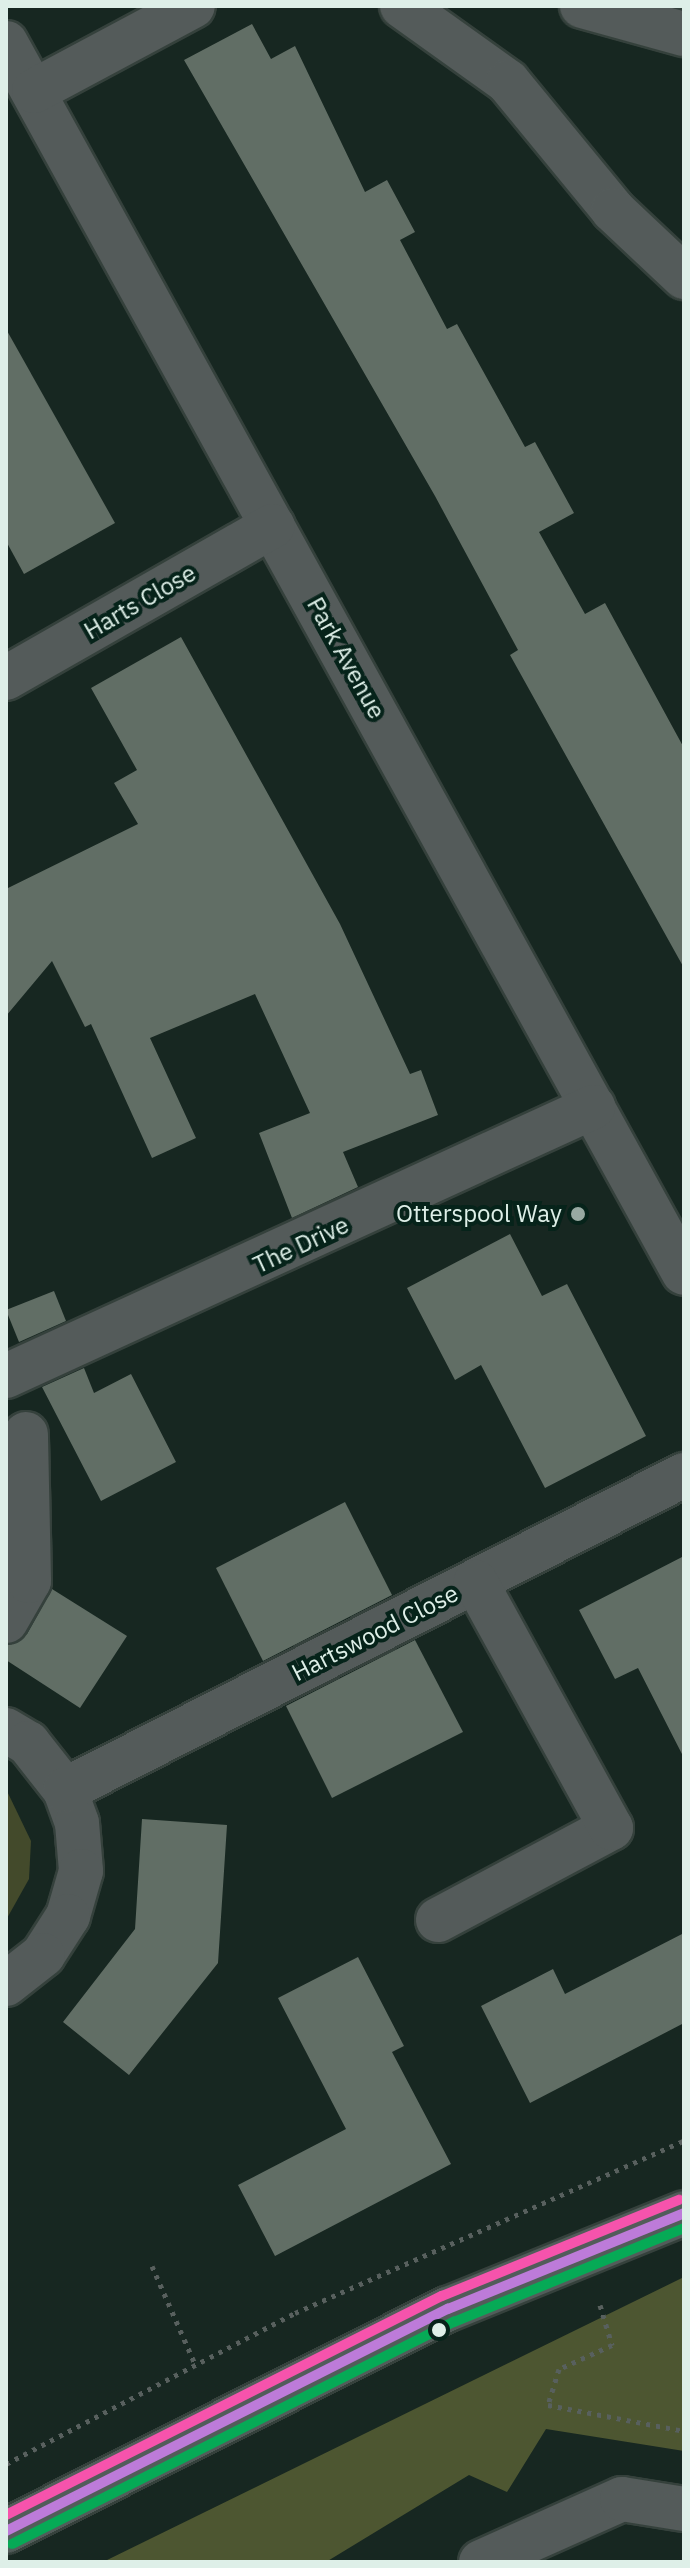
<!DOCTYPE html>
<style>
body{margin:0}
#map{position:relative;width:690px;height:2568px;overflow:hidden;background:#172721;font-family:"IBM Plex Sans",sans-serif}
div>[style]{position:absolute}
.green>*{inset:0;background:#434a2b}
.forest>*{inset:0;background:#4d5631}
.building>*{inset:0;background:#616e65}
.path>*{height:5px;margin-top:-2.5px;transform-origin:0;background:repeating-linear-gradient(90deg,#58605e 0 4px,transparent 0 10px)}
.roads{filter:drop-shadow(2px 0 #35413c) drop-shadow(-2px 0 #35413c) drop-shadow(0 2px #35413c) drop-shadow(0 -2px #35413c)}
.minor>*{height:44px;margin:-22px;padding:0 22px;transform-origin:22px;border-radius:22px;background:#545b5a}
.major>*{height:44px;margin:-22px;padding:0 22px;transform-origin:22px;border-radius:22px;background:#525c5a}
.bus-1>*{height:10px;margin:-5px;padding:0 5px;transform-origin:5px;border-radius:5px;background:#bd7bd9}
.bus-2>*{height:10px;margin:-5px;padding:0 5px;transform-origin:5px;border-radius:5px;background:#06aa56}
.bus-3>*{height:10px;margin:-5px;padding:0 5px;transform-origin:5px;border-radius:5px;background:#f653ac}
.dots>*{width:22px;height:22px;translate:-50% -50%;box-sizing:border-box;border:4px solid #06231a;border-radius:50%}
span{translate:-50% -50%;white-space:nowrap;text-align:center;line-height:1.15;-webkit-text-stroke:8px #06231a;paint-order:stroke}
.street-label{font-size:24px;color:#deefe8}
.poi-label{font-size:24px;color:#deefe8}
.right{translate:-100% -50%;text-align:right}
.frame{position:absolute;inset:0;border:8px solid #deefe8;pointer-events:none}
</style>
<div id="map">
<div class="green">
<div style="clip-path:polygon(6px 1789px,31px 1841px,29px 1879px,6px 1920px)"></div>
</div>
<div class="forest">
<div style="clip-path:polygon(684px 2277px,684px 2451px,546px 2429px,507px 2492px,469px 2475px,326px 2562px,103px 2562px)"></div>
</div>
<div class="building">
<div style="clip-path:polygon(252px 24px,271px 59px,295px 46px,365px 192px,387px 180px,415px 232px,400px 240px,447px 329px,457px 324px,525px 447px,535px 442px,574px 513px,539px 532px,585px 614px,605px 603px,684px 748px,684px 968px,510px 655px,518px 650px,435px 496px,184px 60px)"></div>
<div style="clip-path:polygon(6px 329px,115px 523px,24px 574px,6px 541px)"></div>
<div style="clip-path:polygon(181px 637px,340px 924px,410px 1074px,421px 1070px,438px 1115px,343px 1152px,358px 1187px,292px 1218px,259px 1133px,310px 1113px,255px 994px,150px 1038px,196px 1138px,152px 1158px,91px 1024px,85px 1027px,52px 961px,6px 1016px,6px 889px,138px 824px,114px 783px,137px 770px,91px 688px)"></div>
<div style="clip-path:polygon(510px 1234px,542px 1296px,567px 1284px,646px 1436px,545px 1488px,481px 1365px,455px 1380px,407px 1288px)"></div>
<div style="clip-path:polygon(54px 1291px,66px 1321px,19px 1342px,6px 1310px)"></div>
<div style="clip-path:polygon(84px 1368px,94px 1393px,131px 1374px,176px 1462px,101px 1501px,42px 1387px)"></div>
<div style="clip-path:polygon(345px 1502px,392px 1595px,263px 1661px,216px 1568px)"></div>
<div style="clip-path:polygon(684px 1556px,684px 1758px,638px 1668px,615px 1679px,579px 1610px)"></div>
<div style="clip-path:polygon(52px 1589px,127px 1636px,80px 1708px,6px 1660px,6px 1646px,27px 1634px)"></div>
<div style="clip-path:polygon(415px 1640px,463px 1732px,332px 1798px,286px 1706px)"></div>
<div style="clip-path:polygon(142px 1819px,227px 1825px,218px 1963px,129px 2075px,63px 2022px,135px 1929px)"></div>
<div style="clip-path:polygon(684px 1933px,684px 2023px,530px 2103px,481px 2006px,553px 1969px,565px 1994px)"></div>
<div style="clip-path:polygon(358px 1957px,404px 2046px,392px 2052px,451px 2164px,275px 2256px,238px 2185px,346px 2129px,278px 1998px)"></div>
</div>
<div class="path">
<div style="left:152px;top:2266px;width:107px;rotate:66.3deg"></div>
<div style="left:600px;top:2305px;width:42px;rotate:73.3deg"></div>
<div style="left:612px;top:2345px;width:58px;rotate:155.6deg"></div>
<div style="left:559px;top:2369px;width:38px;rotate:107deg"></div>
<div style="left:548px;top:2405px;width:138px;rotate:10.8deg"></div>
<div style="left:6px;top:2464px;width:326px;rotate:-27.6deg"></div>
<div style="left:295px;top:2313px;width:425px;rotate:-23.9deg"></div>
</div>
<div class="roads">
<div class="minor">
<div style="left:402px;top:6px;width:130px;rotate:35.6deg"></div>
<div style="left:508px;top:82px;width:166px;rotate:50.6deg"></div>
<div style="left:613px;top:210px;width:98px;rotate:43.3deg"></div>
<div style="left:582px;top:6px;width:106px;rotate:15.4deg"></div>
<div style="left:6px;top:43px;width:1404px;rotate:61.14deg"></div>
<div style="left:34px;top:91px;width:180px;rotate:-28.1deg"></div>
<div style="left:6px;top:678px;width:307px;rotate:-29.7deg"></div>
<div style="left:6px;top:1376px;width:646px;rotate:-24.62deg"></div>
<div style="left:6px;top:1621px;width:46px;rotate:-60.1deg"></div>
<div style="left:29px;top:1581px;width:147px;rotate:-91.2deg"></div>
<div style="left:6px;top:1730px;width:26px;rotate:31deg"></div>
<div style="left:28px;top:1743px;width:60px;rotate:51.8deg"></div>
<div style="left:65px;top:1790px;width:35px;rotate:70deg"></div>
<div style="left:77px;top:1823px;width:48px;rotate:85.2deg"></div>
<div style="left:81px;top:1871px;width:47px;rotate:106.1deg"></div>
<div style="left:68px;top:1916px;width:46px;rotate:122.7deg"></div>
<div style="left:43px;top:1955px;width:47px;rotate:141.9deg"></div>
<div style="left:65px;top:1790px;width:695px;rotate:-26.97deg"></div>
<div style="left:438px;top:1920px;width:196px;rotate:-28deg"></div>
<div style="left:611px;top:1828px;width:281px;rotate:-118.8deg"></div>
<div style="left:481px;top:2562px;width:154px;rotate:-24.1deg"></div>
<div style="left:622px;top:2499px;width:63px;rotate:9.2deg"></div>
</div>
<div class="major">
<div style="left:6px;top:2531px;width:495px;rotate:-26.7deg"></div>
<div style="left:448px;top:2309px;width:255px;rotate:-22.1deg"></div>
</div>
</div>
<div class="bus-1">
<div style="left:6px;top:2531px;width:495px;rotate:-26.7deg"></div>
<div style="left:448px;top:2309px;width:255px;rotate:-22.1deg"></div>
</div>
<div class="bus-2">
<div style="left:12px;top:2544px;width:495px;rotate:-26.7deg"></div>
<div style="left:454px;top:2322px;width:248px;rotate:-22.2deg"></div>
</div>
<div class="bus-3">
<div style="left:6px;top:2515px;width:488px;rotate:-26.7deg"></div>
<div style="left:442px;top:2296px;width:256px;rotate:-22.1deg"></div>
</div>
<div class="dots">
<div style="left:578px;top:1214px;background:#98a9a2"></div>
<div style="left:439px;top:2330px;background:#deefe8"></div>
</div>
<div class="street-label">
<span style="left:140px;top:602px;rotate:-30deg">Harts Close</span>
<span style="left:346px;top:658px;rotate:61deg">Park Avenue</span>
<span style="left:301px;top:1245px;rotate:-25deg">The Drive</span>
<span style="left:375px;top:1633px;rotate:-27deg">Hartswood Close</span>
</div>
<div class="poi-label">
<span class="right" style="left:562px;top:1214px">Otterspool Way</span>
</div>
<div class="frame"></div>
</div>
